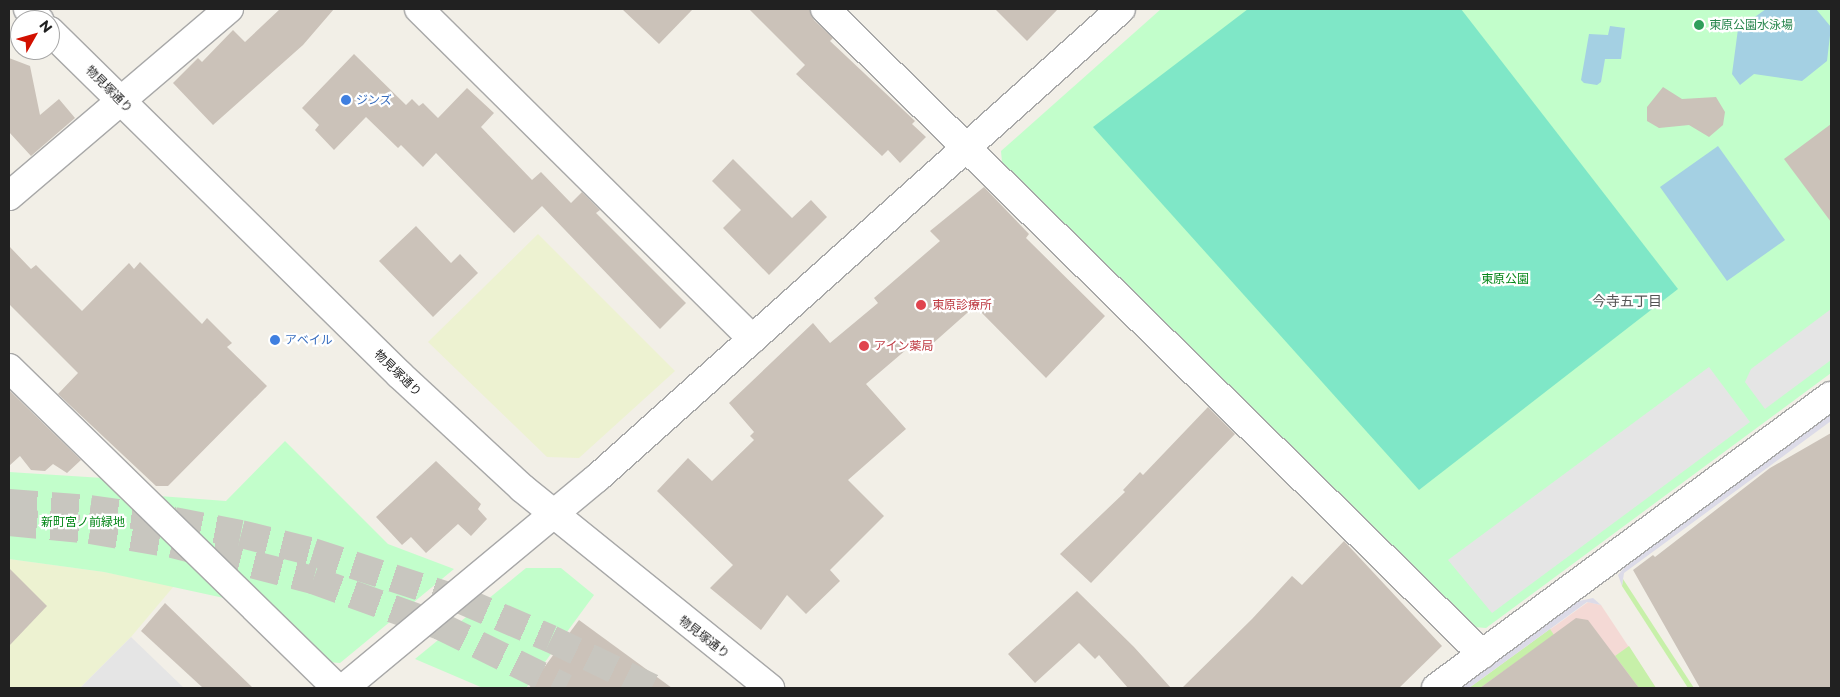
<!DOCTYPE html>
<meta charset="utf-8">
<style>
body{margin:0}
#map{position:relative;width:1840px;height:697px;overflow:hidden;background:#f2efe7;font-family:Montserrat,"Noto Sans JP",sans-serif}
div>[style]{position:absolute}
.commercial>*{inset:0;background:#f4d9d5}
.farmland>*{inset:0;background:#edf2d1}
.grass>*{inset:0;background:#c7f0a9}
.park>*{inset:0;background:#c2fecb}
.pitch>*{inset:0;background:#7fe7c7}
.parking>*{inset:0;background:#e5e5e5}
.plaza>*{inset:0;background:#dcdbe8}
.water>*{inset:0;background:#a4d0e3}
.building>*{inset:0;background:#cbc2b9}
.highway-tunnel>*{height:28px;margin-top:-14px;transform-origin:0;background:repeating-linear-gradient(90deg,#c8c6bf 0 28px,transparent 0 42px)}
.roads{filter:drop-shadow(1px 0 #a8a8a8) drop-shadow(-1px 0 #a8a8a8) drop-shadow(0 1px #a8a8a8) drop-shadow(0 -1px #a8a8a8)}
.minor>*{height:28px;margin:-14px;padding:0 14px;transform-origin:14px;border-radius:14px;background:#fff}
.dots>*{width:14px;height:14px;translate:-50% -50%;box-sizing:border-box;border:2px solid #fff;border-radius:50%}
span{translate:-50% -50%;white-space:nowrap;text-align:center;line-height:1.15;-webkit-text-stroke:4.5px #fff;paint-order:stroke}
.leisure-label{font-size:12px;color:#27864d}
.left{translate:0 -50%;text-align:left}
.street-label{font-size:12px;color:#212121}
.shop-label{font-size:12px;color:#366cbe}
.park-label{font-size:12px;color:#038617}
.health-label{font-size:12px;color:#be3a42}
.neighbourhood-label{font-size:14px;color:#545454}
.frame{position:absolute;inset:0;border:10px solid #212121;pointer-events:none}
.north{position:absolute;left:10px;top:10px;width:50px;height:50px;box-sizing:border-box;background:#fff;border:1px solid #a6a6a6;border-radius:50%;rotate:52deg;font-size:14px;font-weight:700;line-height:20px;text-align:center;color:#212121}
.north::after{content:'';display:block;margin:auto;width:18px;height:22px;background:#d21000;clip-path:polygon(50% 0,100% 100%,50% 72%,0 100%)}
</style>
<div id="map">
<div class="commercial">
<div style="clip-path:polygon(1588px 602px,1601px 605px,1656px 688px,1469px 688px)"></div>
</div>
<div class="farmland">
<div style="clip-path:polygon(538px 234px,675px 371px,579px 458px,547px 457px,428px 342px)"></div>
<div style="clip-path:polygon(9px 559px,104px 572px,174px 586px,131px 637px,80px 688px,9px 688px)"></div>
</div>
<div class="grass">
<div style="clip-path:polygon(1623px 579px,1694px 688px,1688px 688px,1622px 586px)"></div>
<div style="clip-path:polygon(1550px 629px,1554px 635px,1480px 688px,1469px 688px)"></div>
<div style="clip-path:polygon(1629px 646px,1656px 688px,1639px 688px,1615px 656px)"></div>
</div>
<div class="park">
<div style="clip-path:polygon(1161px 9px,1831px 9px,1831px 373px,1486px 628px,1474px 627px,1002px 162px,1001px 151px)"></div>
<div style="clip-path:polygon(285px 441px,388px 544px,454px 569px,340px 663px,327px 662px,159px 496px,226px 501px)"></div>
<div style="clip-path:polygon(9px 472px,103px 478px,224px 598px,104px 572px,9px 559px)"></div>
<div style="clip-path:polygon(526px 568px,561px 568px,594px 595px,526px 688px,483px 688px,415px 659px)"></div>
</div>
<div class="pitch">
<div style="clip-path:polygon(1248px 9px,1461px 9px,1678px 289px,1419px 490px,1093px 127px)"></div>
</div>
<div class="parking">
<div style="clip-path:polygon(1831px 309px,1831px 360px,1765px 409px,1745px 382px,1751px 369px)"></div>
<div style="clip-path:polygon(1709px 367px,1750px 422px,1492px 613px,1448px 560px)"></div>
<div style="clip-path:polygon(131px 637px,184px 688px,80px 688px)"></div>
</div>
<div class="plaza">
<div style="clip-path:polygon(1831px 414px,1831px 421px,1624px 573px,1622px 586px,1618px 575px,1624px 568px)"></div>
<div style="clip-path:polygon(1593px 598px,1601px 605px,1587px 602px,1469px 688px,1459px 688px,1579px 601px)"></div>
</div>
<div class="water">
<div style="clip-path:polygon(1766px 9px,1816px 9px,1831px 27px,1827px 61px,1802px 81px,1754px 74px,1740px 85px,1732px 74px,1738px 29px)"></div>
<div style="clip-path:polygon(1610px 26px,1625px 28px,1621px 59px,1605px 59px,1601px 82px,1597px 85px,1584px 83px,1581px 80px,1589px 34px,1608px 35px)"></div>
<div style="clip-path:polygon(1718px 146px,1785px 240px,1727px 281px,1660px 187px)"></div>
</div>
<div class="building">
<div style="clip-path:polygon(280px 9px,334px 9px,303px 45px,213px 125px,173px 83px,198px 58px,202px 62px,233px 30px,245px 42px)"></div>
<div style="clip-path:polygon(622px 9px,693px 9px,659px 44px)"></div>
<div style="clip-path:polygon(749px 9px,810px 9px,814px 20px,833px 38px,830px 41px,915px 121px,912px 124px,926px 137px,900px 163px,888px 150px,882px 156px,796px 74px,805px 65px)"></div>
<div style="clip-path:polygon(995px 9px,1058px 9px,1027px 41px)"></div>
<div style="clip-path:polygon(354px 54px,406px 105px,412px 99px,419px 106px,423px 103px,438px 118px,467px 88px,494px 113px,481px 127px,532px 180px,541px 172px,571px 203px,582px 192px,600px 210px,596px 213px,686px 303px,660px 329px,542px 206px,514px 233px,436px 153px,423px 167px,401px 145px,398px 148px,366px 117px,334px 150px,315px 130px,319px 125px,302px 108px)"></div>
<div style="clip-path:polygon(9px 58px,30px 66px,40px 115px,59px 99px,75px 118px,31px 156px,9px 132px)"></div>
<div style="clip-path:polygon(1663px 87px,1682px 99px,1716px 97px,1725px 112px,1723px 125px,1709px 137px,1689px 125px,1659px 128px,1647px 121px,1647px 107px)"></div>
<div style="clip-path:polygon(1831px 124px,1831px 222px,1784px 159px)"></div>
<div style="clip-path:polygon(733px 159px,792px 218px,811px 200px,827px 217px,769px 275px,723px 228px,741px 210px,712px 181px)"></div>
<div style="clip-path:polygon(984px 187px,1029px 234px,1026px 238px,1105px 316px,1046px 378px,975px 306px,922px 353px,914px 343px,866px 384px,906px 429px,848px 480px,884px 516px,830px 570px,840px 581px,806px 614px,787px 595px,761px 630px,710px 588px,733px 565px,657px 491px,688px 458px,712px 481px,754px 440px,750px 436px,754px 432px,729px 403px,813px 323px,830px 343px,878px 303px,874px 298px,940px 241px,930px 231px)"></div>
<div style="clip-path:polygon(416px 226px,451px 263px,460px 254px,478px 273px,433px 317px,379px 261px)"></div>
<div style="clip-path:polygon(9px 246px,31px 269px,36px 265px,82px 311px,129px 263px,134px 269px,140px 262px,202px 324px,207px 318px,232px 343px,227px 347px,267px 386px,168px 486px,156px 486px,58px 394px,78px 373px,9px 304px)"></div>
<div style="clip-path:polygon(9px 390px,81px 460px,67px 473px,53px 464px,45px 471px,31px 470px,20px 456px,9px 466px)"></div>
<div style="clip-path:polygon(1208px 407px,1235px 434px,1091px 583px,1060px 554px,1125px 492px,1123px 490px,1140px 472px,1143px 475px)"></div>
<div style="clip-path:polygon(1831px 433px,1831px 688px,1700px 688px,1633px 570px,1653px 555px,1655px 557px,1770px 468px)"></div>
<div style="clip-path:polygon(436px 461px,481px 504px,478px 509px,487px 519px,471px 536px,458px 524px,426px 553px,411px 537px,402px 545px,376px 517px)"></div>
<div style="clip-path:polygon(1344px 541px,1442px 646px,1399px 688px,1182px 688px,1252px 619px,1292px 576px,1302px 585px)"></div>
<div style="clip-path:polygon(9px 568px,47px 606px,9px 646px)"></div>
<div style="clip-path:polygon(1077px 591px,1134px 647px,1171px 688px,1128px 688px,1099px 655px,1095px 659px,1079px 643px,1035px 683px,1008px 654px)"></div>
<div style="clip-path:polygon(165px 603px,253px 688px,203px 688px,141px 631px)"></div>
<div style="clip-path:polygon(1576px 618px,1588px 620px,1639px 688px,1480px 688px)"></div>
<div style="clip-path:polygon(579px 620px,672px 688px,529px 688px)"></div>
</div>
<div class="highway-tunnel">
<div style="left:9px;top:503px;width:81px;rotate:4.2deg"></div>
<div style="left:90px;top:509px;width:85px;rotate:8.1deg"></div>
<div style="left:174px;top:521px;width:68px;rotate:11deg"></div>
<div style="left:241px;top:534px;width:74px;rotate:14deg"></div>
<div style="left:313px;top:552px;width:156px;rotate:18deg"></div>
<div style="left:461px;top:600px;width:98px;rotate:23.4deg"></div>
<div style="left:551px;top:639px;width:113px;rotate:25.7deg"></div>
<div style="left:9px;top:522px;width:81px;rotate:5.6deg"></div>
<div style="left:90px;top:530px;width:83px;rotate:9.7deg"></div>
<div style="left:172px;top:544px;width:146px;rotate:14.3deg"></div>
<div style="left:313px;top:580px;width:135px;rotate:19.9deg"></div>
<div style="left:440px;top:626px;width:140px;rotate:26.2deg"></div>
</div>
<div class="roads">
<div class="minor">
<div style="left:28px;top:9px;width:16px;rotate:45deg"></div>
<div style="left:419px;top:9px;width:469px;rotate:44.7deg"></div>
<div style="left:825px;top:9px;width:921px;rotate:44.47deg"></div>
<div style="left:50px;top:31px;width:491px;rotate:44.5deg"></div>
<div style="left:400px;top:375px;width:166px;rotate:42.8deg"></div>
<div style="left:522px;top:488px;width:319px;rotate:38.9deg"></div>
<div style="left:9px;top:196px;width:289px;rotate:-40.4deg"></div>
<div style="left:9px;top:368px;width:458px;rotate:44.3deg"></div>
<div style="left:344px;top:688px;width:329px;rotate:-39.7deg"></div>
<div style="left:597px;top:478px;width:703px;rotate:-41.83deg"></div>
<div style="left:1436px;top:688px;width:491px;rotate:-36.5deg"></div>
</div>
</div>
<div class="dots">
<div style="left:1699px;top:25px;background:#2e9e5b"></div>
<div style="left:346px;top:100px;background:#3f7fe0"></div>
<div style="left:921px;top:305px;background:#e0444e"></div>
<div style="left:275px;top:340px;background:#3f7fe0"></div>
<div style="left:864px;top:346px;background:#e0444e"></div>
</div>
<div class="leisure-label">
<span class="left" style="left:1709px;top:25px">東原公園水泳場</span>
</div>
<div class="street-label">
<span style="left:109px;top:89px;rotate:45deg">物見塚通り</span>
<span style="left:398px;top:373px;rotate:44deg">物見塚通り</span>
<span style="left:704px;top:637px;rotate:38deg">物見塚通り</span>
</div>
<div class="shop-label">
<span class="left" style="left:356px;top:100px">ジンズ</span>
<span class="left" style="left:285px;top:340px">アベイル</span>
</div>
<div class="park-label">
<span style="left:1505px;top:279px">東原公園</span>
<span style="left:83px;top:522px">新町宮ノ前緑地</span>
</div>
<div class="health-label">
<span class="left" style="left:932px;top:305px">東原診療所</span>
<span class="left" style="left:874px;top:346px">アイン薬局</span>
</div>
<div class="neighbourhood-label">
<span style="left:1627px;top:301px">今寺五丁目</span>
</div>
<div class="frame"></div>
<div class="north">N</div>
</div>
